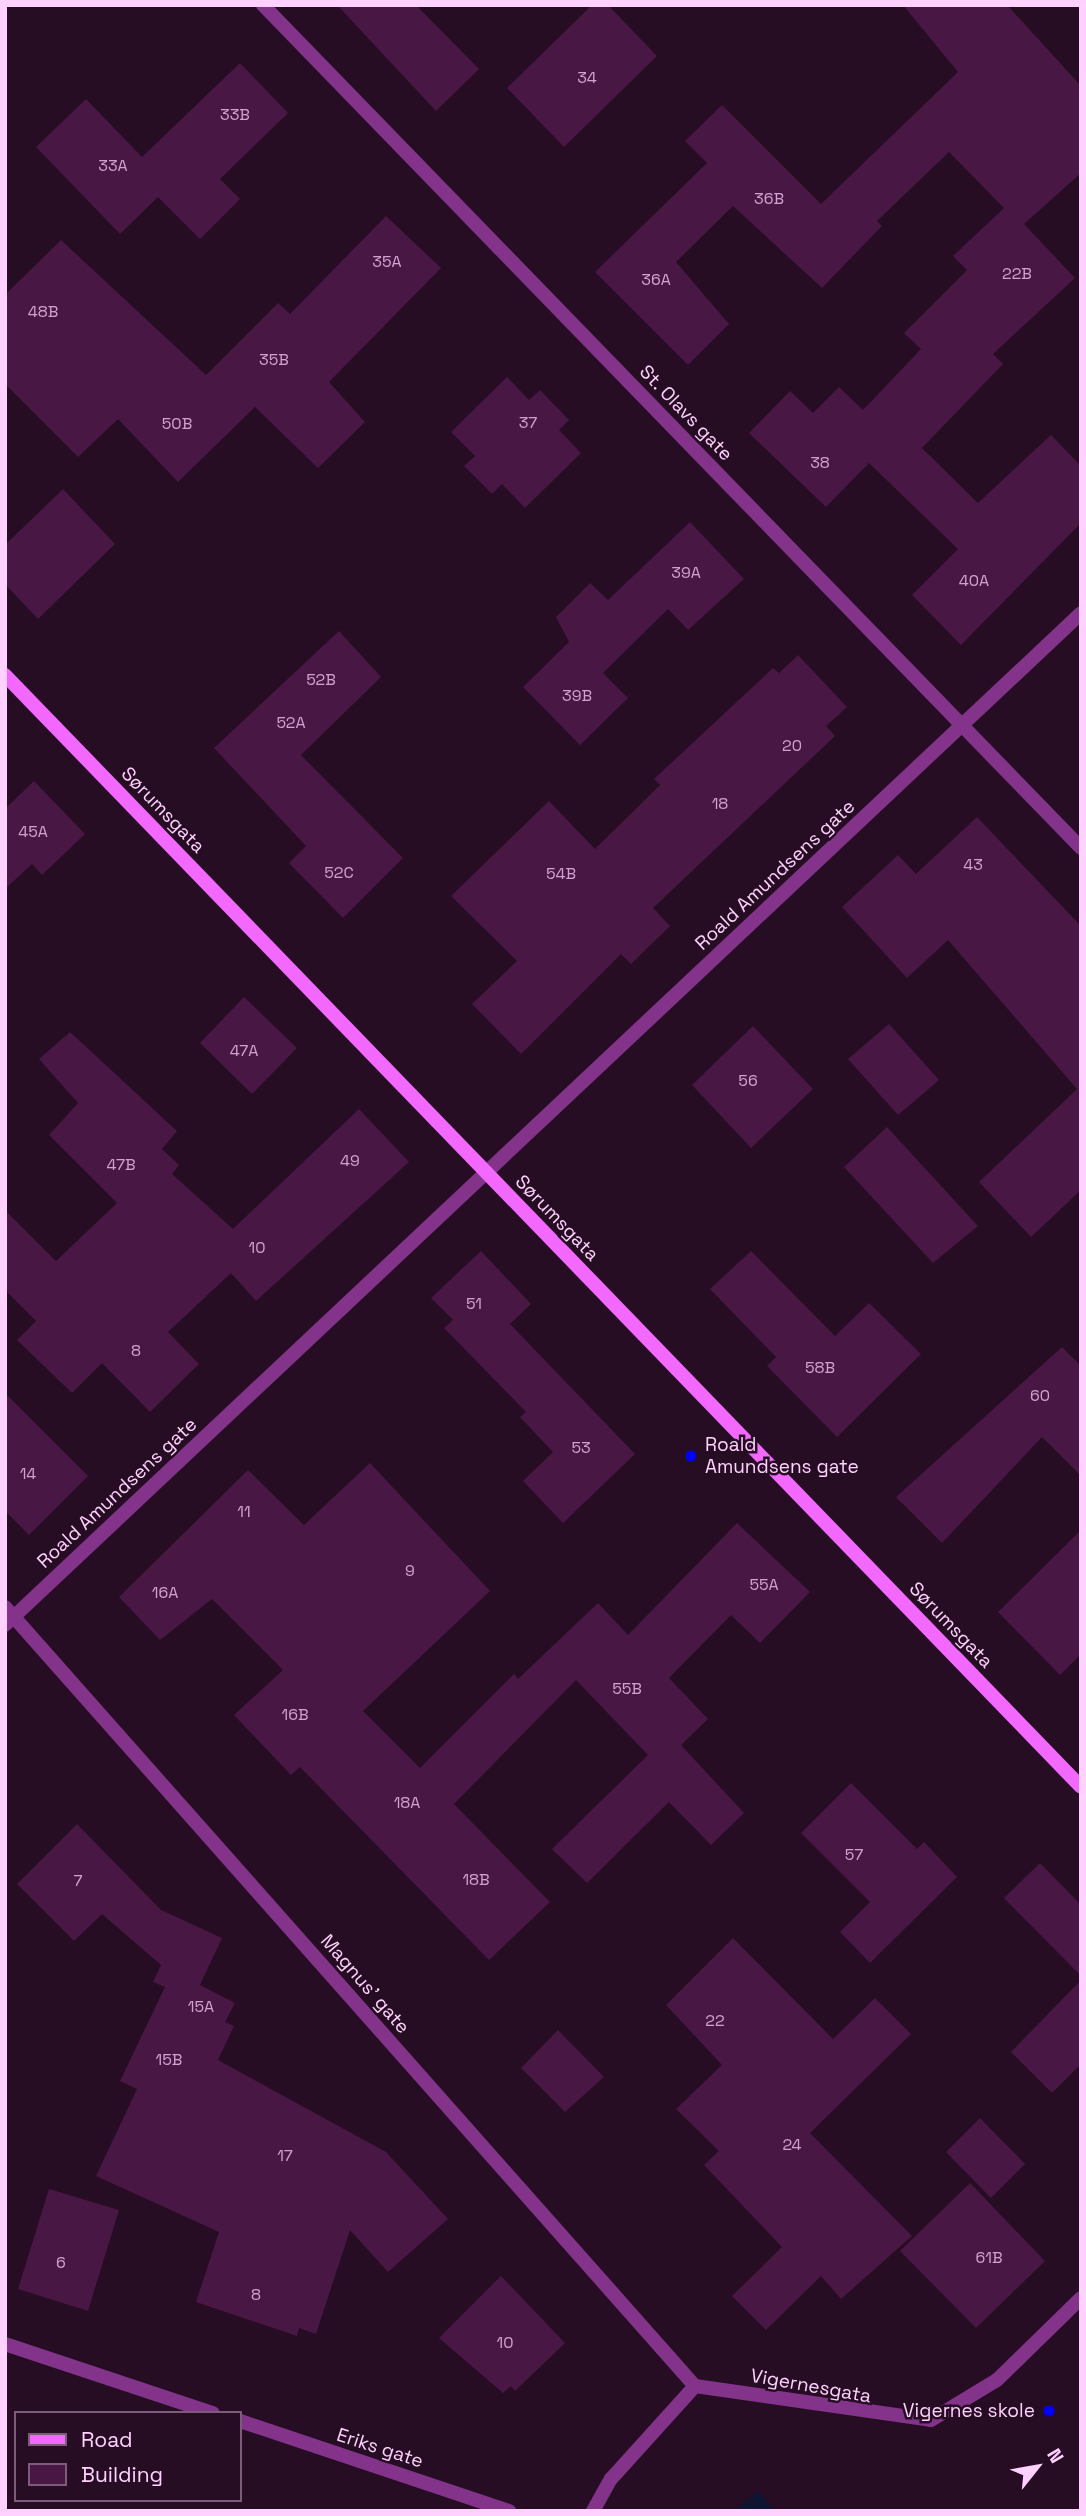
<!DOCTYPE html>
<meta charset="utf-8">
<style>
body{margin:0}
#map{position:relative;width:1086px;height:2516px;overflow:hidden;background:#260d24;font-family:"Space Grotesk",sans-serif}
div>[style]{position:absolute}
.green>*{inset:0;background:#0f1430}
.building>*{inset:0;background:#481744}
.street>*{height:14px;margin:-7px;padding:0 7px;transform-origin:7px;border-radius:7px;background:#833389}
.secondary>*{height:14px;margin:-7px;padding:0 7px;transform-origin:7px;border-radius:7px;background:#f368ff}
.dots>*{width:19px;height:19px;translate:-50% -50%;box-sizing:border-box;border:4px solid #260d24;border-radius:50%}
span{translate:-50% -50%;white-space:nowrap;text-align:center;line-height:1.15;-webkit-text-stroke:5px #260d24;paint-order:stroke}
.number-label{font-size:16px;color:#d1a2d0}
.number-label span{-webkit-text-stroke-width:0}
.street-label{font-size:19px;color:#ffd1fe}
.poi-label{font-size:19px;color:#ffd1fe}
.left{translate:0 -50%;text-align:left}
.right{translate:-100% -50%;text-align:right}
.frame{position:absolute;inset:0;border:7px solid #ffd1fe;pointer-events:none}
.legend{position:absolute;left:14px;top:2411px;width:228px;height:91px;box-sizing:border-box;background:#260d24;border:2px solid #7d5b7b;margin:0;padding:9px 12px;list-style:none;font-size:21px;color:#ffd1fe}
.legend li{display:flex;align-items:center;gap:14px;height:35px}
.legend b{width:35px;border:2px solid #7d5b7b}
.north{position:absolute;left:1002px;top:2432px;width:70px;height:70px;-webkit-text-stroke:5px #260d24;paint-order:stroke;rotate:59deg;font-size:19px;font-weight:700;line-height:28px;text-align:center;color:#ffd1fe}
.north::after{content:'';display:block;margin:auto;width:24px;height:32px;background:#ffd1fe;clip-path:polygon(50% 0,100% 100%,50% 72%,0 100%)}
</style>
<div id="map">
<div class="green">
<div style="clip-path:polygon(758px 2491px,775px 2511px,734px 2511px)"></div>
</div>
<div class="building">
<div style="clip-path:polygon(337px 5px,416px 5px,479px 69px,436px 111px)"></div>
<div style="clip-path:polygon(592px 5px,608px 5px,657px 56px,564px 147px,507px 88px)"></div>
<div style="clip-path:polygon(903px 5px,1007px 5px,1081px 86px,1081px 173px,1024px 224px,1075px 278px,993px 354px,1003px 364px,922px 448px,978px 503px,1051px 435px,1081px 466px,1081px 523px,961px 645px,912px 595px,958px 549px,869px 463px,826px 507px,749px 433px,790px 391px,813px 413px,839px 387px,863px 410px,921px 349px,904px 333px,967px 270px,953px 256px,1004px 208px,949px 152px,877px 221px,882px 226px,822px 288px,733px 206px,676px 262px,729px 324px,688px 365px,595px 272px,707px 163px,685px 141px,722px 105px,821px 204px,958px 72px)"></div>
<div style="clip-path:polygon(240px 63px,288px 113px,220px 179px,240px 199px,200px 239px,158px 197px,120px 234px,36px 147px,86px 99px,142px 157px)"></div>
<div style="clip-path:polygon(386px 216px,441px 268px,329px 382px,365px 422px,318px 468px,255px 407px,178px 482px,118px 419px,78px 457px,5px 384px,5px 295px,61px 240px,206px 375px,278px 303px,290px 314px)"></div>
<div style="clip-path:polygon(507px 377px,529px 400px,540px 390px,569px 420px,559px 430px,581px 453px,525px 508px,502px 484px,492px 494px,464px 466px,475px 456px,451px 432px)"></div>
<div style="clip-path:polygon(63px 489px,115px 544px,38px 619px,5px 584px,5px 545px)"></div>
<div style="clip-path:polygon(690px 522px,744px 579px,688px 630px,668px 609px,603px 673px,628px 698px,580px 745px,523px 687px,569px 642px,556px 617px,590px 583px,608px 600px)"></div>
<div style="clip-path:polygon(339px 631px,381px 677px,301px 755px,403px 858px,343px 918px,289px 863px,306px 846px,214px 748px)"></div>
<div style="clip-path:polygon(798px 655px,847px 707px,826px 726px,835px 736px,653px 908px,670px 926px,631px 964px,621px 954px,521px 1054px,472px 1004px,517px 961px,451px 896px,549px 801px,595px 849px,660px 785px,654px 779px,773px 668px,779px 673px)"></div>
<div style="clip-path:polygon(34px 781px,85px 834px,42px 875px,32px 864px,5px 889px,5px 809px)"></div>
<div style="clip-path:polygon(977px 817px,1081px 926px,1081px 1190px,1031px 1237px,979px 1182px,1077px 1089px,948px 940px,907px 978px,842px 907px,898px 855px,916px 874px)"></div>
<div style="clip-path:polygon(244px 997px,297px 1048px,252px 1094px,200px 1043px)"></div>
<div style="clip-path:polygon(889px 1024px,939px 1080px,898px 1115px,848px 1059px)"></div>
<div style="clip-path:polygon(753px 1026px,813px 1089px,751px 1148px,692px 1085px)"></div>
<div style="clip-path:polygon(70px 1032px,177px 1131px,162px 1149px,179px 1165px,172px 1174px,233px 1229px,359px 1109px,409px 1162px,256px 1301px,231px 1273px,168px 1332px,199px 1364px,150px 1412px,102px 1363px,72px 1393px,17px 1340px,36px 1321px,5px 1290px,5px 1210px,56px 1261px,117px 1203px,49px 1135px,78px 1103px,39px 1059px)"></div>
<div style="clip-path:polygon(887px 1127px,978px 1226px,933px 1263px,844px 1167px)"></div>
<div style="clip-path:polygon(481px 1251px,531px 1304px,510px 1324px,635px 1454px,563px 1523px,523px 1481px,553px 1452px,520px 1417px,526px 1412px,444px 1328px,453px 1320px,431px 1298px)"></div>
<div style="clip-path:polygon(751px 1251px,835px 1336px,869px 1303px,921px 1354px,837px 1437px,767px 1366px,776px 1357px,710px 1289px)"></div>
<div style="clip-path:polygon(1062px 1347px,1081px 1366px,1081px 1476px,1042px 1437px,942px 1543px,896px 1497px)"></div>
<div style="clip-path:polygon(5px 1393px,88px 1476px,29px 1535px,5px 1511px)"></div>
<div style="clip-path:polygon(370px 1463px,490px 1591px,363px 1711px,420px 1768px,514px 1674px,518px 1679px,598px 1603px,628px 1635px,737px 1523px,810px 1592px,760px 1643px,731px 1615px,669px 1678px,708px 1719px,681px 1745px,744px 1813px,711px 1845px,669px 1802px,587px 1883px,552px 1849px,648px 1755px,576px 1680px,454px 1804px,550px 1902px,489px 1960px,300px 1767px,291px 1775px,234px 1715px,283px 1670px,212px 1599px,160px 1640px,119px 1597px,248px 1470px,304px 1525px)"></div>
<div style="clip-path:polygon(1081px 1530px,1081px 1654px,1060px 1675px,998px 1612px)"></div>
<div style="clip-path:polygon(851px 1783px,917px 1849px,924px 1842px,957px 1877px,870px 1963px,840px 1932px,870px 1902px,801px 1833px)"></div>
<div style="clip-path:polygon(77px 1824px,161px 1910px,222px 1938px,200px 1985px,235px 2003px,225px 2022px,234px 2026px,218px 2060px,386px 2152px,448px 2219px,388px 2272px,350px 2230px,316px 2334px,299px 2328px,297px 2336px,196px 2302px,219px 2232px,96px 2176px,137px 2089px,120px 2081px,165px 1987px,153px 1982px,161px 1965px,102px 1914px,74px 1941px,17px 1884px)"></div>
<div style="clip-path:polygon(1040px 1863px,1081px 1905px,1081px 1976px,1004px 1898px)"></div>
<div style="clip-path:polygon(733px 1938px,833px 2039px,875px 1998px,911px 2034px,810px 2133px,912px 2236px,841px 2299px,821px 2276px,766px 2330px,732px 2296px,782px 2247px,704px 2165px,719px 2151px,676px 2109px,722px 2065px,666px 2005px)"></div>
<div style="clip-path:polygon(1081px 1980px,1081px 2064px,1052px 2093px,1011px 2052px)"></div>
<div style="clip-path:polygon(558px 2030px,604px 2077px,565px 2112px,521px 2068px)"></div>
<div style="clip-path:polygon(980px 2118px,1025px 2164px,991px 2198px,946px 2152px)"></div>
<div style="clip-path:polygon(970px 2183px,1045px 2261px,976px 2328px,900px 2251px)"></div>
<div style="clip-path:polygon(49px 2189px,119px 2210px,88px 2311px,18px 2289px)"></div>
<div style="clip-path:polygon(501px 2276px,565px 2343px,515px 2391px,511px 2386px,503px 2393px,439px 2338px)"></div>
</div>
<div class="street">
<div style="left:263px;top:5px;width:1175px;rotate:45.86deg"></div>
<div style="left:5px;top:1607px;width:1041px;rotate:48.47deg"></div>
<div style="left:5px;top:1625px;width:1477px;rotate:-43.24deg"></div>
<div style="left:5px;top:2344px;width:219px;rotate:18.4deg"></div>
<div style="left:240px;top:2421px;width:284px;rotate:18.5deg"></div>
<div style="left:593px;top:2511px;width:37px;rotate:-61deg"></div>
<div style="left:611px;top:2479px;width:125px;rotate:-47.9deg"></div>
<div style="left:695px;top:2386px;width:238px;rotate:8.2deg"></div>
<div style="left:931px;top:2420px;width:77px;rotate:-31.2deg"></div>
<div style="left:997px;top:2380px;width:117px;rotate:-44.3deg"></div>
</div>
<div class="secondary">
<div style="left:5px;top:675px;width:1547px;rotate:45.94deg"></div>
</div>
<div class="dots">
<div style="left:691px;top:1456px;background:#0001fc"></div>
<div style="left:1049px;top:2411px;background:#0001fc"></div>
</div>
<div class="number-label">
<span style="left:587px;top:78px">34</span>
<span style="left:235px;top:115px">33B</span>
<span style="left:113px;top:166px">33A</span>
<span style="left:769px;top:199px">36B</span>
<span style="left:387px;top:262px">35A</span>
<span style="left:1017px;top:274px">22B</span>
<span style="left:656px;top:280px">36A</span>
<span style="left:43px;top:312px">48B</span>
<span style="left:274px;top:360px">35B</span>
<span style="left:528px;top:423px">37</span>
<span style="left:177px;top:424px">50B</span>
<span style="left:820px;top:463px">38</span>
<span style="left:686px;top:573px">39A</span>
<span style="left:974px;top:581px">40A</span>
<span style="left:321px;top:680px">52B</span>
<span style="left:577px;top:696px">39B</span>
<span style="left:291px;top:723px">52A</span>
<span style="left:792px;top:746px">20</span>
<span style="left:720px;top:804px">18</span>
<span style="left:33px;top:832px">45A</span>
<span style="left:973px;top:865px">43</span>
<span style="left:339px;top:873px">52C</span>
<span style="left:561px;top:874px">54B</span>
<span style="left:244px;top:1051px">47A</span>
<span style="left:748px;top:1081px">56</span>
<span style="left:350px;top:1161px">49</span>
<span style="left:121px;top:1165px">47B</span>
<span style="left:257px;top:1248px">10</span>
<span style="left:474px;top:1304px">51</span>
<span style="left:136px;top:1351px">8</span>
<span style="left:820px;top:1368px">58B</span>
<span style="left:1040px;top:1396px">60</span>
<span style="left:581px;top:1448px">53</span>
<span style="left:28px;top:1474px">14</span>
<span style="left:244px;top:1512px">11</span>
<span style="left:410px;top:1571px">9</span>
<span style="left:764px;top:1585px">55A</span>
<span style="left:165px;top:1593px">16A</span>
<span style="left:627px;top:1689px">55B</span>
<span style="left:295px;top:1715px">16B</span>
<span style="left:407px;top:1803px">18A</span>
<span style="left:854px;top:1855px">57</span>
<span style="left:476px;top:1880px">18B</span>
<span style="left:78px;top:1881px">7</span>
<span style="left:201px;top:2007px">15A</span>
<span style="left:715px;top:2021px">22</span>
<span style="left:169px;top:2060px">15B</span>
<span style="left:792px;top:2145px">24</span>
<span style="left:285px;top:2156px">17</span>
<span style="left:989px;top:2258px">61B</span>
<span style="left:61px;top:2263px">6</span>
<span style="left:256px;top:2295px">8</span>
<span style="left:505px;top:2343px">10</span>
</div>
<div class="street-label">
<span style="left:686px;top:413px;rotate:46deg">St. Olavs gate</span>
<span style="left:163px;top:810px;rotate:46deg">Sørumsgata</span>
<span style="left:775px;top:875px;rotate:-43deg">Roald Amundsens gate</span>
<span style="left:557px;top:1218px;rotate:46deg">Sørumsgata</span>
<span style="left:117px;top:1493px;rotate:-43deg">Roald Amundsens gate</span>
<span style="left:951px;top:1625px;rotate:46deg">Sørumsgata</span>
<span style="left:365px;top:1984px;rotate:49deg">Magnus' gate</span>
<span style="left:811px;top:2386px;rotate:10deg">Vigernesgata</span>
<span style="left:380px;top:2448px;rotate:18deg">Eriks gate</span>
</div>
<div class="poi-label">
<span class="left" style="left:705px;top:1456px">Roald<br>Amundsens gate</span>
<span class="right" style="left:1035px;top:2411px">Vigernes skole</span>
</div>
<div class="frame"></div>
<ul class="legend">
<li><b style="height:9px;background:#f368ff"></b>Road</li>
<li><b style="height:19px;background:#481744"></b>Building</li>
</ul>
<div class="north">N</div>
</div>
